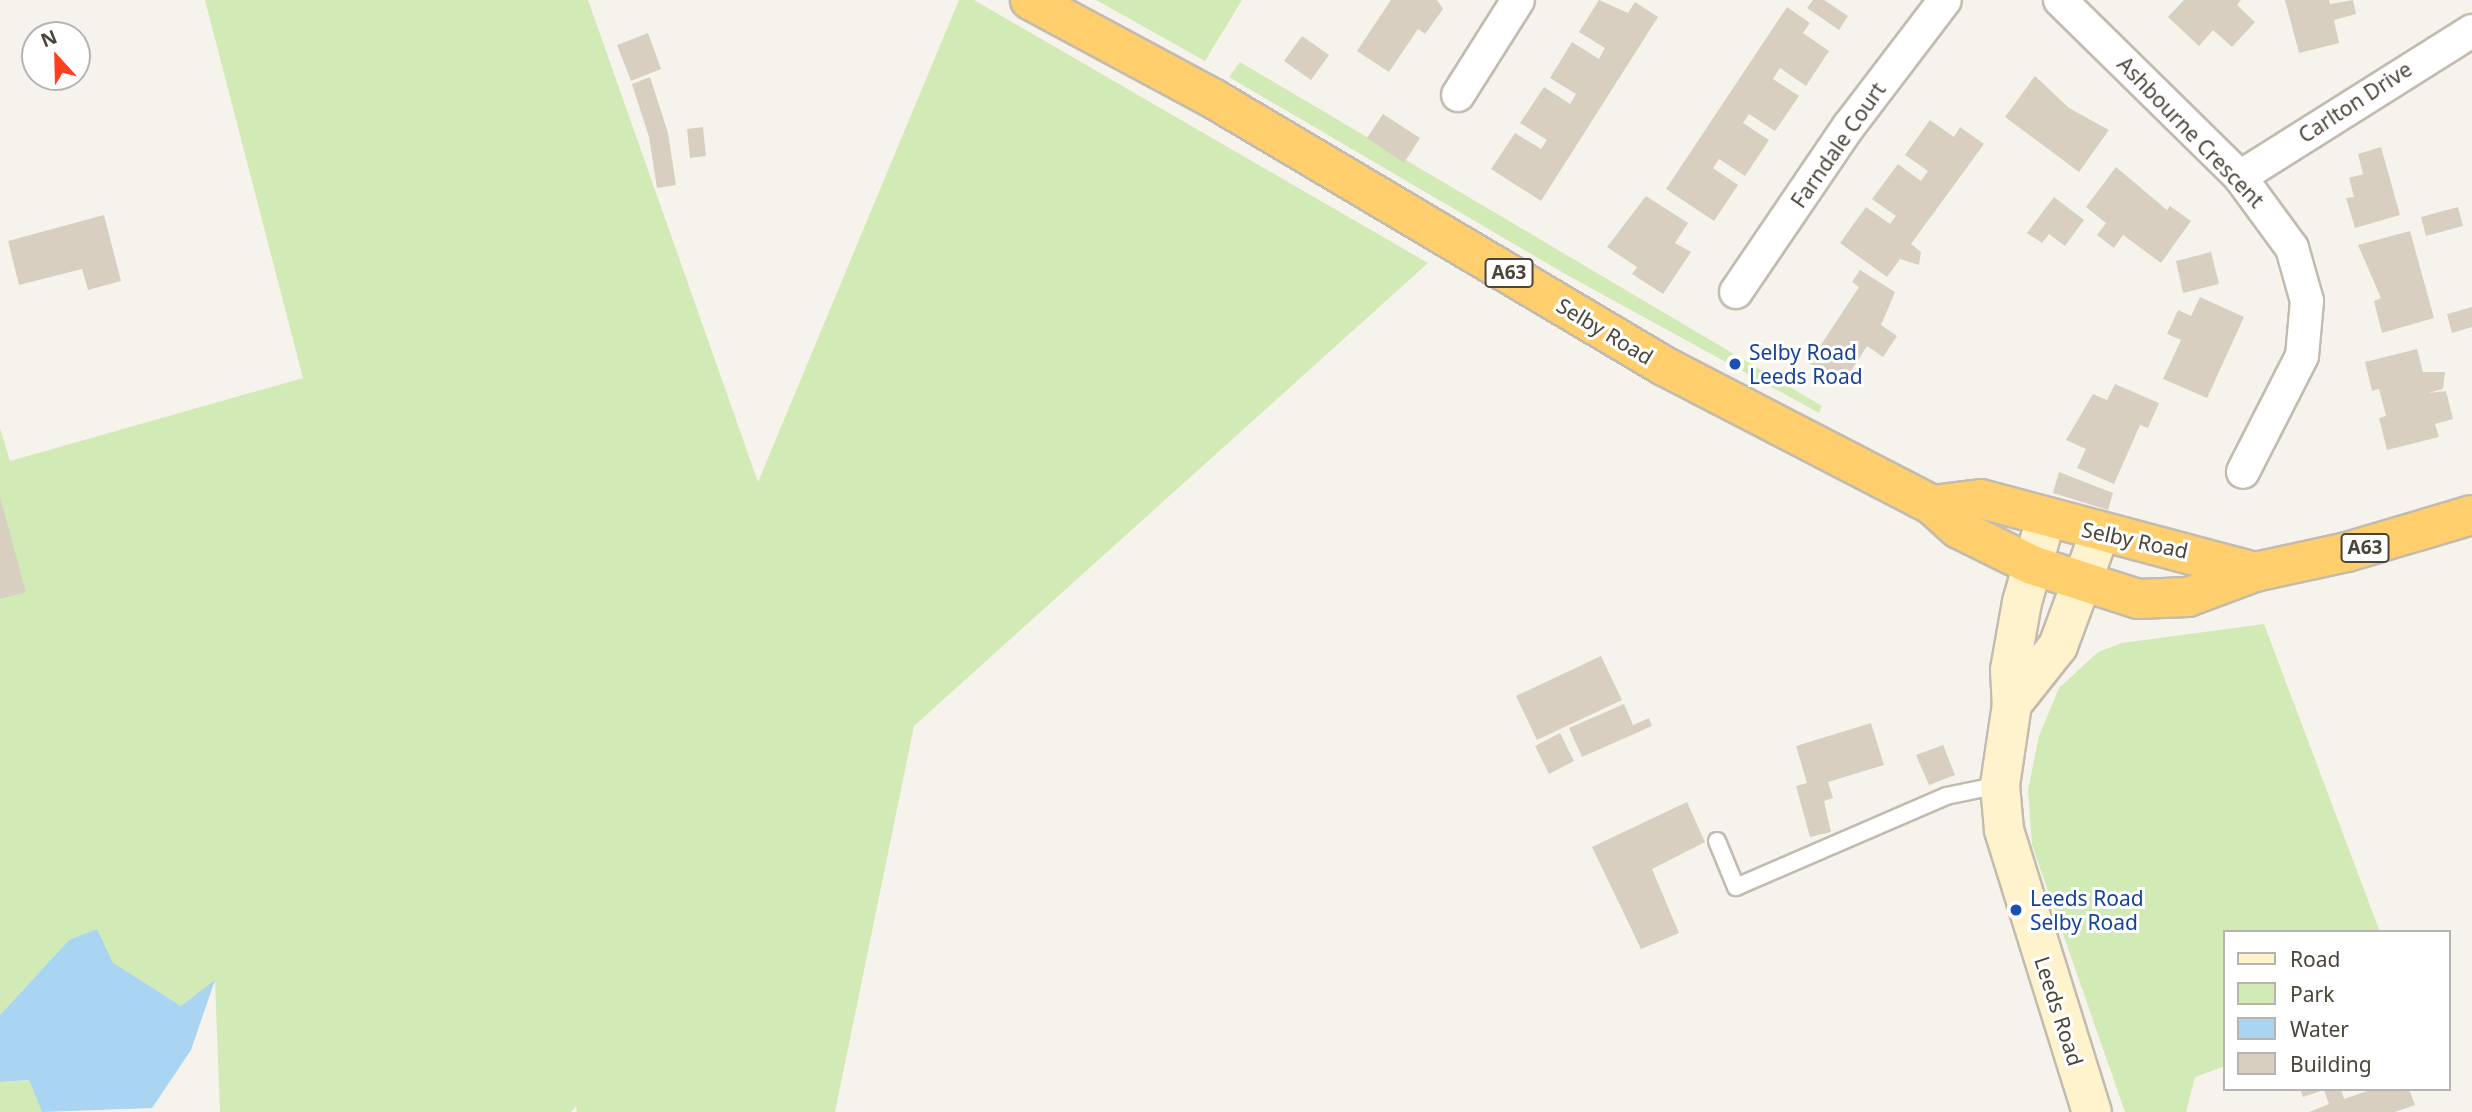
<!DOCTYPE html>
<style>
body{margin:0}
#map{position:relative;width:2472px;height:1112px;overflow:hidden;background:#f6f3ec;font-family:"Noto Sans",sans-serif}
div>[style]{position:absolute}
.green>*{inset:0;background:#d2eab5}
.water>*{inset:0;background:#a9d4f2}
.building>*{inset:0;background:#d8cfc1}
.roads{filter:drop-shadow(2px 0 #c2bbae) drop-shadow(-2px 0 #c2bbae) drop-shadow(0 2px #c2bbae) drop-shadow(0 -2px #c2bbae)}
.lane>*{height:16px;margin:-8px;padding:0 8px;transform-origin:8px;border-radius:8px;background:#fff}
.street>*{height:32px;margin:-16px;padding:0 16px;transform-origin:16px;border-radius:16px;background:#fff}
.secondary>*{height:38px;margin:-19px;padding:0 19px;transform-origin:19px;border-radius:19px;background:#fff3cd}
.highway>*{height:38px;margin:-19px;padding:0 19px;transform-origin:19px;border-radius:19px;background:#ffcf6e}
.dots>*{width:19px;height:19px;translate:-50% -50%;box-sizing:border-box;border:4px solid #fff;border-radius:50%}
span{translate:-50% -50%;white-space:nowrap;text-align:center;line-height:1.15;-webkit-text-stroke:6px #fff;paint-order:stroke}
.shield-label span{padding:2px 5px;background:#fff;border:2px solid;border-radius:5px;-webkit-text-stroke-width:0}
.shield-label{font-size:19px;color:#4b4439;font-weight:700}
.street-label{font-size:21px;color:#4b4439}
.transit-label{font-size:21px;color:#164399}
.left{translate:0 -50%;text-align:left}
.legend{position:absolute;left:2223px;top:930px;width:228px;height:161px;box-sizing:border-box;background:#fff;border:2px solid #b7b4b0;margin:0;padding:9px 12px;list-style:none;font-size:21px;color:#4b4439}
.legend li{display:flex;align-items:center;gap:14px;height:35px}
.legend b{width:35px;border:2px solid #b7b4b0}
.north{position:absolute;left:21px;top:21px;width:70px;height:70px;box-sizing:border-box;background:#fff;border:2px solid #b7b4b0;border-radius:50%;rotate:338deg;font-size:19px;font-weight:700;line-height:28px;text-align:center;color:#4b4439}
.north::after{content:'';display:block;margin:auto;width:24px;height:32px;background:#fc3f1d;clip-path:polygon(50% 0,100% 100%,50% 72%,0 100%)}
</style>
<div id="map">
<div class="green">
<div style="clip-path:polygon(205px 0,588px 0,758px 482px,959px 0,974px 0,1428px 263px,914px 726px,835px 1112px,577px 1112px,576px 1106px,571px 1112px,220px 1112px,215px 981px,181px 1006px,69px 940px,0 1015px,0 428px,10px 461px,303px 378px)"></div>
<div style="clip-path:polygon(1096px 0,1242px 0,1205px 61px)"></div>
<div style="clip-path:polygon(1240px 62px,1822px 406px,1819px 413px,1567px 275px,1229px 77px)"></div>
<div style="clip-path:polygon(2264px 624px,2380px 932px,2225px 932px,2225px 1066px,2195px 1077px,2186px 1112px,2125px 1112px,2032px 845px,2028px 790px,2039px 736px,2059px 688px,2098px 652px,2122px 643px)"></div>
<div style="clip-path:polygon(29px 1080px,42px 1112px,0 1112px,0 1082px)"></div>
</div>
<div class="water">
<div style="clip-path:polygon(97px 929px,113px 963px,181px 1006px,215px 980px,191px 1050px,152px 1108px,42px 1112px,29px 1080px,0 1082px,0 1015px,69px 940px)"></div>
</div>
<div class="building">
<div style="clip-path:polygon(1391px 0,1437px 0,1443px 9px,1425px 34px,1418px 29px,1389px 72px,1357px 51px)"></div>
<div style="clip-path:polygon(1599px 0,1628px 13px,1635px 2px,1658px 17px,1541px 201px,1491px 169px,1515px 133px,1541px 149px,1547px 140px,1520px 123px,1544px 87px,1570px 104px,1576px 94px,1550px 78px,1572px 42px,1599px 59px,1605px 48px,1579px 32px)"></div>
<div style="clip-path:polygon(1813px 0,1824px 0,1848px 16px,1839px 30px,1807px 8px)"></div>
<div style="clip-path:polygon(2184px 0,2241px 0,2237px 5px,2255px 22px,2232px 47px,2213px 30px,2199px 46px,2168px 17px)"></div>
<div style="clip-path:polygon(2285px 0,2329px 0,2330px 4px,2353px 0,2356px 14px,2334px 20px,2339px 43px,2299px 53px)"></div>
<div style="clip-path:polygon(1787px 7px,1810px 23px,1803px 33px,1829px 51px,1806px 86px,1780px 68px,1773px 79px,1799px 96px,1775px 131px,1749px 114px,1743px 123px,1769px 140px,1745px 176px,1719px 159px,1713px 168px,1738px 185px,1714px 221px,1666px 189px)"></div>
<div style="clip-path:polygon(648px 33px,661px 69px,631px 81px,617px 45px)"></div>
<div style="clip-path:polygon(1302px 36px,1329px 55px,1311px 80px,1284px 61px)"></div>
<div style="clip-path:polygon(2035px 76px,2069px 108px,2109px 130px,2079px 172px,2005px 117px)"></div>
<div style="clip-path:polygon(650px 77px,668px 133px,676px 185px,657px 188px,649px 137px,632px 84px)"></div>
<div style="clip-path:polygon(1383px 114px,1420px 138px,1404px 163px,1367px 138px)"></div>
<div style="clip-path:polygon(1930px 120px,1954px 137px,1960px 127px,1984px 144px,1911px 244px,1921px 252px,1919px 265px,1900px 259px,1887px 277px,1840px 243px,1866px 207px,1890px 224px,1896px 216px,1872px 199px,1898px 164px,1921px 181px,1928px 171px,1905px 155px)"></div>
<div style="clip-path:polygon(703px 127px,706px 156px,690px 158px,687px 129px)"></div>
<div style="clip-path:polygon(2381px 147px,2400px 215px,2355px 228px,2346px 198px,2354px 197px,2349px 178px,2363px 174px,2358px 154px)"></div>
<div style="clip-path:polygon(2116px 167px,2167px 210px,2170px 206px,2191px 221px,2161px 263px,2123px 235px,2114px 248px,2097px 235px,2106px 223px,2086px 207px)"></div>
<div style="clip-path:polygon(1646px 196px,1688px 223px,1675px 243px,1691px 252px,1663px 294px,1632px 274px,1637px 267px,1607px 247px)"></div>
<div style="clip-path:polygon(2054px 197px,2084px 220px,2065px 246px,2049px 234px,2042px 243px,2027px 233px)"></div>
<div style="clip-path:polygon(2458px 207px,2463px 226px,2426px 236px,2421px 217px)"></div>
<div style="clip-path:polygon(104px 215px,121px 281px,88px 290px,82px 269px,19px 285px,8px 241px)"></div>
<div style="clip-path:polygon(2410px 231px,2434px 318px,2382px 333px,2374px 301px,2381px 298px,2358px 245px)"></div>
<div style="clip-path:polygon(2211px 252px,2219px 284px,2183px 293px,2176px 261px)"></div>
<div style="clip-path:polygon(1860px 270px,1895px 292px,1881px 325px,1897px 336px,1883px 357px,1867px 346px,1842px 385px,1809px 363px,1859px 287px,1852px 282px)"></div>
<div style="clip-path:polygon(2200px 297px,2244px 317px,2207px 398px,2163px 379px,2181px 340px,2167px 334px,2178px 310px,2191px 316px)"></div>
<div style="clip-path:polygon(2472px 307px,2472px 327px,2452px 333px,2447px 314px)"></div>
<div style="clip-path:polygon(2417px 349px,2423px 372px,2445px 372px,2443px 389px,2428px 393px,2446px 391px,2453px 419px,2435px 424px,2439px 437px,2387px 450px,2379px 418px,2386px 416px,2383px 404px,2379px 389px,2372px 391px,2365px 362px)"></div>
<div style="clip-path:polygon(2115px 384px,2159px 403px,2148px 428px,2140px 425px,2114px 484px,2077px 468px,2086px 449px,2066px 440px,2093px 394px,2107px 400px)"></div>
<div style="clip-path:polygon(2059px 472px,2113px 493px,2108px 510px,2053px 493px)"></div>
<div style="clip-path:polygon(0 497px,26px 592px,0 599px)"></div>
<div style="clip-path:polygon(1601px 656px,1622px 700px,1537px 740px,1516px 696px)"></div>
<div style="clip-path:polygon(1624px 704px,1633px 725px,1649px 718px,1652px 726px,1582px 757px,1569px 728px)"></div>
<div style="clip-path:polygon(1871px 723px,1884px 765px,1828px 782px,1833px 798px,1824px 801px,1831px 832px,1810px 837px,1796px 786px,1807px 783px,1796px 746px)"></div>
<div style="clip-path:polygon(1560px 733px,1574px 761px,1549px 774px,1535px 746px)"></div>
<div style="clip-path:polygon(1943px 745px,1955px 775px,1929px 785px,1916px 755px)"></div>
<div style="clip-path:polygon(1687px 802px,1705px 842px,1652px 869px,1679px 933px,1641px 949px,1592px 847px)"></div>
<div style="clip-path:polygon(2300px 1089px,2341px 1089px,2344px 1099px,2373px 1089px,2409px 1089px,2415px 1105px,2395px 1112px,2309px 1112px,2329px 1104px,2324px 1090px,2303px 1097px)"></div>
</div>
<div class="roads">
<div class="lane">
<div style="left:1717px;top:841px;width:50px;rotate:67.6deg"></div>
<div style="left:1736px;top:887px;width:229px;rotate:-23.4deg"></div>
<div style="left:1946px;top:796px;width:55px;rotate:-11.5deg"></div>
</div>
<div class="street">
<div style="left:2060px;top:0;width:252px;rotate:44.5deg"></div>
<div style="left:2240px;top:177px;width:88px;rotate:53.8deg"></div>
<div style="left:2292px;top:248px;width:55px;rotate:74.2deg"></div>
<div style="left:2307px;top:301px;width:55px;rotate:95.2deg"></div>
<div style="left:2302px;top:356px;width:130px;rotate:117deg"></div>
<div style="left:1458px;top:95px;width:112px;rotate:-57.7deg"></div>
<div style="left:2240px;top:177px;width:274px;rotate:-32.2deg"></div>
<div style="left:1736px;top:292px;width:201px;rotate:-55.8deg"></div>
<div style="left:1849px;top:126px;width:158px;rotate:-52.7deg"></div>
</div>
<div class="secondary">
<div style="left:2046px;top:518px;width:87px;rotate:105.9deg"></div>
<div style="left:2022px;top:602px;width:69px;rotate:100deg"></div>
<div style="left:2010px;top:670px;width:34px;rotate:87deg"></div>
<div style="left:2012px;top:704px;width:82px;rotate:98.4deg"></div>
<div style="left:2000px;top:785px;width:45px;rotate:84.9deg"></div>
<div style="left:2004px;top:830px;width:295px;rotate:72.7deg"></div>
<div style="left:2012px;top:704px;width:74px;rotate:-51.6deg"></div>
<div style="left:2058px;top:646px;width:118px;rotate:-69.7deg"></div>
</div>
<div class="highway">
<div style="left:1030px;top:0;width:209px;rotate:28.3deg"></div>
<div style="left:1214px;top:99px;width:523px;rotate:30.68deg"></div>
<div style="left:1664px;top:366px;width:302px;rotate:27.4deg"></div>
<div style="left:1932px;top:505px;width:36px;rotate:42deg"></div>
<div style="left:1959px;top:529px;width:81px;rotate:26.3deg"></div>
<div style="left:2032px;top:565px;width:111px;rotate:17.8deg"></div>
<div style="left:2138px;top:599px;width:50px;rotate:-2.3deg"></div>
<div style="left:2188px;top:597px;width:72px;rotate:-20.5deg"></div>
<div style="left:2255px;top:572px;width:94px;rotate:-12.3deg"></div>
<div style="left:2347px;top:552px;width:130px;rotate:-16.5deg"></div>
<div style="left:1932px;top:505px;width:49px;rotate:-7deg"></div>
<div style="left:1981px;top:499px;width:284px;rotate:14.9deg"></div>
</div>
</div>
<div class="dots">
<div style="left:1735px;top:364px;background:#1a4fb4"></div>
<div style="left:2016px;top:910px;background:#1a4fb4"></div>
</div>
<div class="shield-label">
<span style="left:1509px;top:273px">A63</span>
<span style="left:2365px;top:548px">A63</span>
</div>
<div class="street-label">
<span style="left:2355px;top:102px;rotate:-33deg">Carlton Drive</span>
<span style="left:2191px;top:132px;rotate:46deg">Ashbourne Crescent</span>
<span style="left:1838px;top:145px;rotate:-55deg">Farndale Court</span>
<span style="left:1605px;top:331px;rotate:31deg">Selby Road</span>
<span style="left:2135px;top:540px;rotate:12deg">Selby Road</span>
<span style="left:2059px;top:1011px;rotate:72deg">Leeds Road</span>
</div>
<div class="transit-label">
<span class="left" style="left:1749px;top:364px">Selby Road<br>Leeds Road</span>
<span class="left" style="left:2030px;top:910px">Leeds Road<br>Selby Road</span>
</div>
<ul class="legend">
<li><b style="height:9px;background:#fff3cd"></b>Road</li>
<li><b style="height:19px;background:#d2eab5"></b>Park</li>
<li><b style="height:19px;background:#a9d4f2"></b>Water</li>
<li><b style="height:19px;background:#d8cfc1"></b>Building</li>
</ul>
<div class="north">N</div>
</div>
